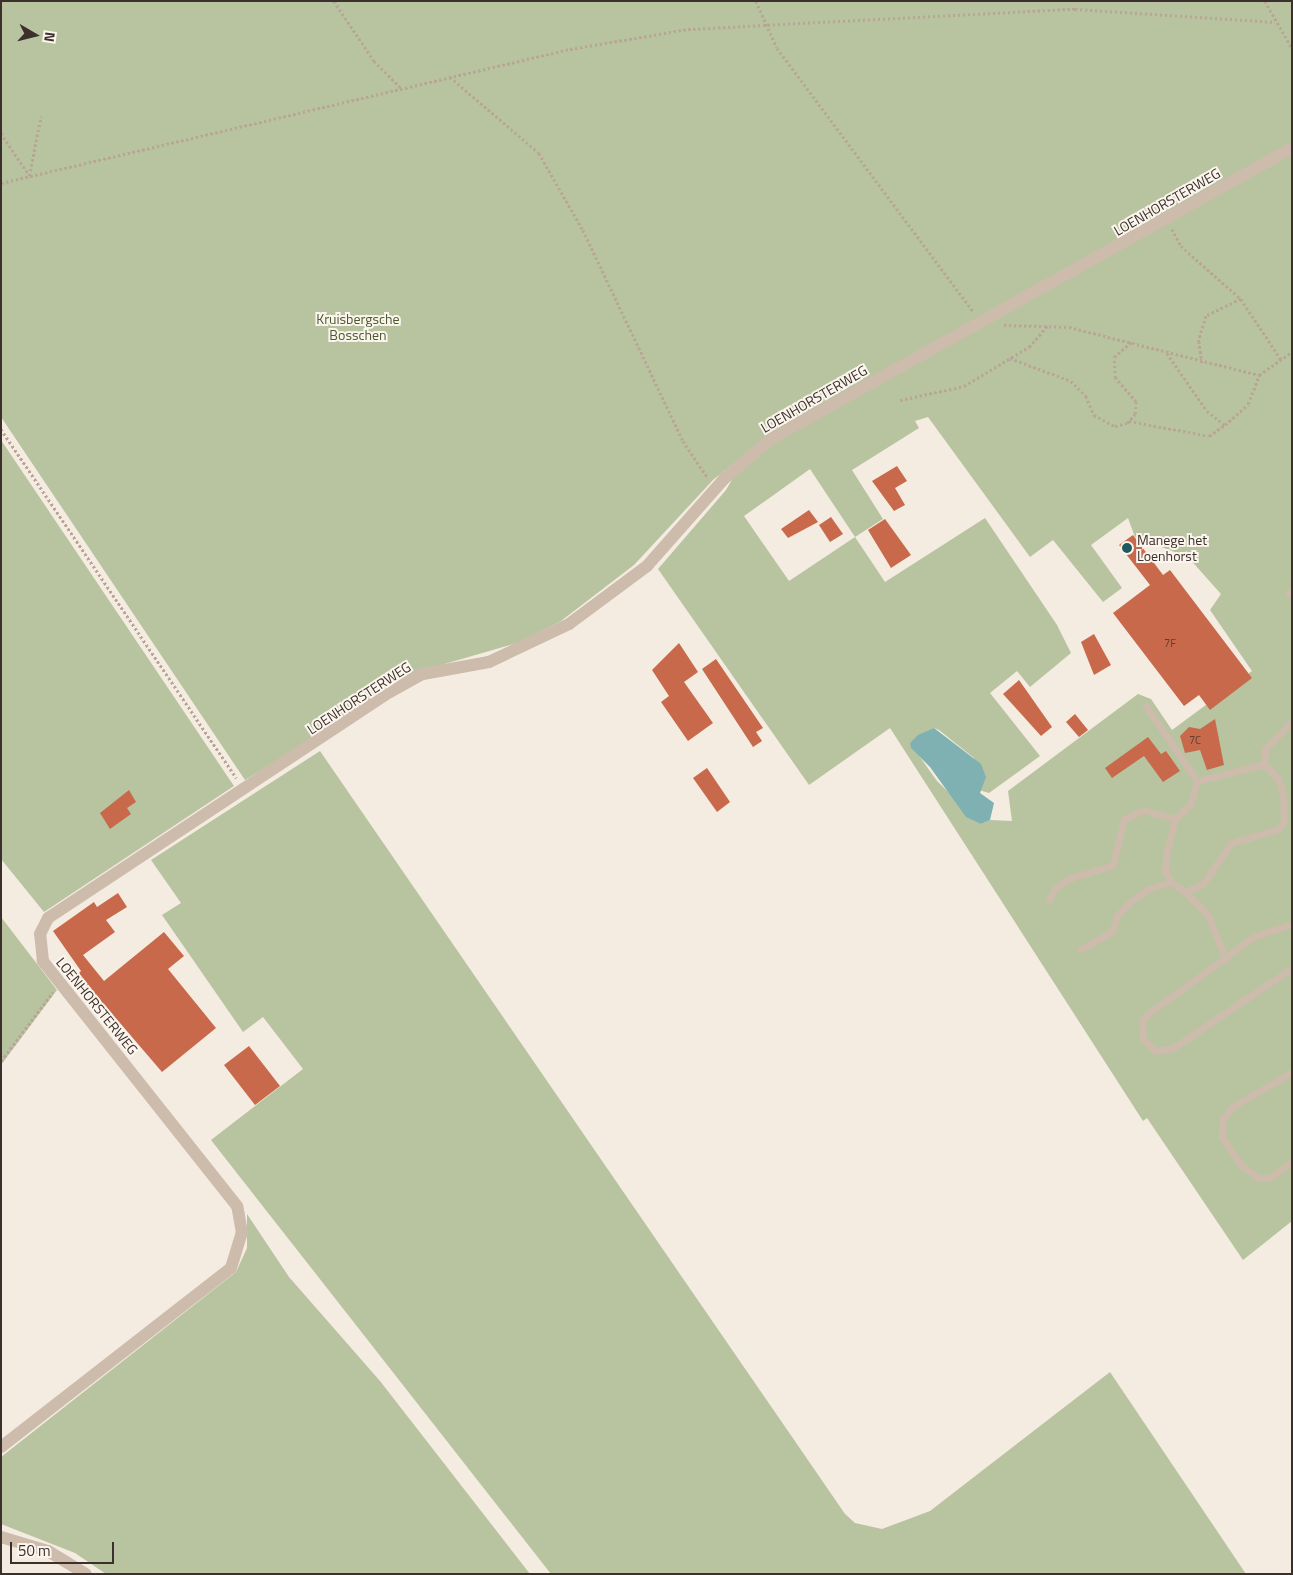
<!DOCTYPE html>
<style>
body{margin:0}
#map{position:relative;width:1293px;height:1575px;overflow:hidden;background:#f4ebe1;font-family:"Titillium Web",sans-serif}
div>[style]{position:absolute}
.green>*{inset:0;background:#b8c4a0}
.water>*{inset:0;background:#7fb0b2}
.building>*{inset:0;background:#c8694b}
.path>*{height:2.5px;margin-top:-1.25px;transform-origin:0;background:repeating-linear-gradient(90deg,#b9a596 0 2.5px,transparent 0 5px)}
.service>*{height:7px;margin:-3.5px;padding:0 3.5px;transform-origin:3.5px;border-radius:3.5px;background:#cdbbac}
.minor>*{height:12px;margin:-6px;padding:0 6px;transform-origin:6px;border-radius:6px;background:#cdbbac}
.dots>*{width:14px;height:14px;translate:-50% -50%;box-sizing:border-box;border:2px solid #fbf5ee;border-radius:50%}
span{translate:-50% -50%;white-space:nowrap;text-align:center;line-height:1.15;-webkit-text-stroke:4px #fbf5ee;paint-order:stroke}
.number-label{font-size:11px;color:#5e3e33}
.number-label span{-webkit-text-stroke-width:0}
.street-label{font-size:14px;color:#3b302b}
.park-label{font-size:14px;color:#4a5a2e}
.poi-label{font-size:14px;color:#3b302b}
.left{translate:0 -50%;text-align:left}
.frame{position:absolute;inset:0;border:2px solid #3b302b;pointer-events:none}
.north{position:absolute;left:10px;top:10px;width:50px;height:50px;-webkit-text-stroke:4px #fbf5ee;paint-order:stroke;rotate:98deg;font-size:14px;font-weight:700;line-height:20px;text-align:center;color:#3b302b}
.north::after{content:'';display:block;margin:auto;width:18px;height:22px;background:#3b302b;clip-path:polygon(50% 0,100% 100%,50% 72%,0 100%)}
.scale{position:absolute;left:10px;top:1542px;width:104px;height:22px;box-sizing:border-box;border:2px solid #3b302b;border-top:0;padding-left:6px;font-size:15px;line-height:18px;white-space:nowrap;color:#3b302b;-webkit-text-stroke:4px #fbf5ee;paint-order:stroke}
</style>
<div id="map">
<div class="green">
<div style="clip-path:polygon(evenodd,1px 1px,1292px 1px,1292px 1221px,1243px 1260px,1147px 1118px,1143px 1121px,890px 728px,809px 785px,658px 569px,726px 490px,748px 452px,713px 480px,634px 565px,561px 621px,520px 642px,427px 669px,245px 780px,1px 417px,1px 1px,928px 417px,1030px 557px,1053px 540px,1103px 602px,1122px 588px,1091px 545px,1128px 518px,1135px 537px,1188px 557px,1221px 594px,1210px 610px,1252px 671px,1172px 730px,1151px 699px,1138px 694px,1008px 791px,1012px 821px,990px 820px,981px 824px,937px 781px,910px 743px,934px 728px,939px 730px,974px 758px,979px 790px,989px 793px,1040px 756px,990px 693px,1017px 671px,1030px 687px,1071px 653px,1057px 625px,985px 518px,885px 582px,855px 537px,883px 519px,852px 470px,919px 428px,915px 421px,928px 417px,1px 1px,810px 469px,855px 537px,789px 581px,744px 516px,810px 469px)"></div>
<div style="clip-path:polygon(1px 440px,234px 786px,44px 912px,1px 859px)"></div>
<div style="clip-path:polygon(320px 751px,845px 1514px,855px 1523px,882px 1529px,930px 1511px,1110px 1372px,1246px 1574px,551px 1574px,211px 1140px,303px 1069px,263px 1017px,243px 1032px,162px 915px,181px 903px,151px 860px)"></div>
<div style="clip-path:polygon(1px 917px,57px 990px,1px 1065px)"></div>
<div style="clip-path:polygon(247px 1214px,289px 1277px,380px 1381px,530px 1574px,106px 1574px,75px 1553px,1px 1524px,1px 1457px,236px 1272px,247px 1248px)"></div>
</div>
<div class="water">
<div style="clip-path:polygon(934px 728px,981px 764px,986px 777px,980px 793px,994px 803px,990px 820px,981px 824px,966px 817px,930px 767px,911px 748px,910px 743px,918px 735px)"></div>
</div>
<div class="building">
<div style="clip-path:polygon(897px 466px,907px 481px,895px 488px,905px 505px,894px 511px,872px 481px)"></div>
<div style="clip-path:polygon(809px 510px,818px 522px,788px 538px,781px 529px)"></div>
<div style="clip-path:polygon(831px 517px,843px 534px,830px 542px,819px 525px)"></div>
<div style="clip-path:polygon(885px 519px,911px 555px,891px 568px,868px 530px)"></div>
<div style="clip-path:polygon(1133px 535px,1163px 575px,1170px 570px,1252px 678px,1210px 710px,1199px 695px,1184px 706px,1113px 613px,1150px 585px,1119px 545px)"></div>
<div style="clip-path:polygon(1094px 634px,1111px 665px,1094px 675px,1081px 642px)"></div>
<div style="clip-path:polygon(679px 643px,698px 672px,684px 682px,713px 723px,688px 741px,661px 702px,669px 696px,652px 670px)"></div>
<div style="clip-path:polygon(716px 659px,763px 728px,756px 732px,762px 741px,753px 747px,702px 669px)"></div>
<div style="clip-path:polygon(1019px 680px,1052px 727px,1041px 736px,1003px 694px)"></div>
<div style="clip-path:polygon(1075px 714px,1088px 730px,1079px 737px,1066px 722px)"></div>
<div style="clip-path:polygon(1215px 719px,1224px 765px,1207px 770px,1200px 750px,1185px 753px,1180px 736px,1189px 727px,1200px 729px)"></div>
<div style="clip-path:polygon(1148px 737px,1161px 754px,1166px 751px,1180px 771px,1163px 782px,1144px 756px,1112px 778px,1105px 768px)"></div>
<div style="clip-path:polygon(707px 768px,730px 802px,717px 812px,693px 778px)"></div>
<div style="clip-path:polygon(129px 790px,136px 802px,127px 808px,131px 814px,110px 829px,100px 813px)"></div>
<div style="clip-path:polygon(118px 893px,127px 907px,106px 920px,115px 932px,83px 955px,104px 981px,164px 932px,184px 956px,168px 969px,216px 1028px,162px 1072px,78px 974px,81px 971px,53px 931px,94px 902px,97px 907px)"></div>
<div style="clip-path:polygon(249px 1046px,280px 1086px,255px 1105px,224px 1065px)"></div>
</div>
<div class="path">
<div style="left:334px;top:1px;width:72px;rotate:56.3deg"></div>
<div style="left:374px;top:61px;width:38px;rotate:45deg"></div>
<div style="left:756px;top:1px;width:51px;rotate:65.9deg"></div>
<div style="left:777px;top:48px;width:329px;rotate:53.3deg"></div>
<div style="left:1265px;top:1px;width:54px;rotate:60.1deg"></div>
<div style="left:450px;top:77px;width:117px;rotate:40.5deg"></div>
<div style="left:539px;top:153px;width:89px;rotate:60.3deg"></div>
<div style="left:583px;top:230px;width:233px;rotate:64.6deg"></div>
<div style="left:683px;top:441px;width:45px;rotate:56deg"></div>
<div style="left:1px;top:133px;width:50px;rotate:56.3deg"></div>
<div style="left:29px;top:176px;width:61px;rotate:-78.7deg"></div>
<div style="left:1px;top:183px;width:585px;rotate:-13.25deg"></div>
<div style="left:570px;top:49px;width:120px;rotate:-9.6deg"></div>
<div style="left:688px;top:29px;width:388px;rotate:-3deg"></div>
<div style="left:1075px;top:9px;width:200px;rotate:3.7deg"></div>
<div style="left:1172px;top:229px;width:19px;rotate:62deg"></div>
<div style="left:1181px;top:246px;width:80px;rotate:41.5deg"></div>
<div style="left:1241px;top:299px;width:39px;rotate:154deg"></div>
<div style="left:1206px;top:316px;width:26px;rotate:106deg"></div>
<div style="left:1199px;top:341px;width:22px;rotate:82deg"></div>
<div style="left:1241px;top:299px;width:74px;rotate:56.5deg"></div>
<div style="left:1004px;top:325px;width:65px;rotate:1.8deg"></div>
<div style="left:1069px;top:327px;width:196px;rotate:14.2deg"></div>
<div style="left:1259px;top:375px;width:40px;rotate:-34.9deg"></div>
<div style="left:1167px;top:353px;width:70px;rotate:55.4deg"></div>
<div style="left:1207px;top:411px;width:23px;rotate:38deg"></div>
<div style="left:1225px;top:425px;width:31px;rotate:-42deg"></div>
<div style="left:1248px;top:404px;width:31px;rotate:-69deg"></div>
<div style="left:1010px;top:358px;width:65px;rotate:20.7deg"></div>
<div style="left:1071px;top:381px;width:21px;rotate:45deg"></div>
<div style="left:1086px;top:396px;width:21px;rotate:67deg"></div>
<div style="left:1094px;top:415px;width:24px;rotate:28deg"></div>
<div style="left:1115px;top:426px;width:12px;rotate:-14deg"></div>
<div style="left:1127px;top:423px;width:12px;rotate:-48deg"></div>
<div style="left:1135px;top:414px;width:12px;rotate:-85deg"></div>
<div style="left:1136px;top:402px;width:32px;rotate:-131deg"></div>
<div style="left:1115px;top:378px;width:21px;rotate:-93deg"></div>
<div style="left:1114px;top:357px;width:23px;rotate:-41deg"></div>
<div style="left:900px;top:400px;width:66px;rotate:-12.3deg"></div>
<div style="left:964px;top:386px;width:76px;rotate:-31deg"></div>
<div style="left:1029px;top:347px;width:30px;rotate:-49deg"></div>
<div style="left:1129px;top:421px;width:81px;rotate:10.6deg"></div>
<div style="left:1209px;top:436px;width:19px;rotate:-35deg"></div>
<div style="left:1px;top:429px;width:421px;rotate:56deg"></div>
<div style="left:1px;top:1061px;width:86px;rotate:-53deg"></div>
</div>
<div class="service">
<div style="left:1289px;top:594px;width:5px;rotate:-53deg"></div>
<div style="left:1146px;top:706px;width:91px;rotate:55.8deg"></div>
<div style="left:1197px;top:781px;width:25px;rotate:106deg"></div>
<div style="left:1190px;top:805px;width:21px;rotate:137deg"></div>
<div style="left:1175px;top:819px;width:33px;rotate:104deg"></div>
<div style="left:1167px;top:851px;width:19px;rotate:96deg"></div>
<div style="left:1165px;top:870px;width:13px;rotate:63deg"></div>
<div style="left:1171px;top:882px;width:17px;rotate:36deg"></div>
<div style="left:1185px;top:892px;width:20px;rotate:-24deg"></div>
<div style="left:1203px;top:884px;width:50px;rotate:-55.7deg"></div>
<div style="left:1231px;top:843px;width:50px;rotate:-16.3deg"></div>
<div style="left:1279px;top:829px;width:9px;rotate:-58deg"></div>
<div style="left:1284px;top:821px;width:26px;rotate:-92deg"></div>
<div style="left:1283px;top:795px;width:17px;rotate:-107deg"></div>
<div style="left:1278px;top:779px;width:21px;rotate:-133deg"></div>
<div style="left:1264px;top:764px;width:15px;rotate:-86deg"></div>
<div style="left:1265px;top:749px;width:39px;rotate:-46deg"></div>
<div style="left:1197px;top:781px;width:69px;rotate:-14.2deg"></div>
<div style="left:1185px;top:892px;width:33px;rotate:45deg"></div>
<div style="left:1208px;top:915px;width:48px;rotate:68.2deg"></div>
<div style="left:1049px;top:900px;width:13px;rotate:-63deg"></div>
<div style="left:1055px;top:888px;width:19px;rotate:-32deg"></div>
<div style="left:1071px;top:878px;width:44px;rotate:-17.2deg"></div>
<div style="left:1113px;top:865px;width:47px;rotate:-76.6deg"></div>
<div style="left:1124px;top:819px;width:22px;rotate:-24deg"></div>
<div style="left:1144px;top:810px;width:32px;rotate:16deg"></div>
<div style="left:1292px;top:924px;width:39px;rotate:162deg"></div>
<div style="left:1255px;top:936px;width:131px;rotate:144deg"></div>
<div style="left:1149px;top:1013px;width:10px;rotate:135deg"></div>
<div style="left:1142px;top:1020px;width:19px;rotate:87deg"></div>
<div style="left:1143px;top:1039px;width:17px;rotate:45deg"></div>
<div style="left:1155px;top:1051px;width:18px;rotate:-9deg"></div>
<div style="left:1173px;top:1048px;width:143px;rotate:-33.9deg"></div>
<div style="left:1081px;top:949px;width:35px;rotate:-29deg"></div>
<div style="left:1112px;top:932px;width:17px;rotate:-73deg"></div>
<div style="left:1117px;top:916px;width:21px;rotate:-47deg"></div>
<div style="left:1131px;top:901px;width:21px;rotate:-35deg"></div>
<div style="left:1148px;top:889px;width:24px;rotate:-17deg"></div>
<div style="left:1292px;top:1072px;width:69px;rotate:149.7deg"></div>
<div style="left:1232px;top:1107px;width:15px;rotate:127deg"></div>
<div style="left:1223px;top:1119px;width:18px;rotate:93deg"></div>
<div style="left:1222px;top:1137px;width:34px;rotate:56deg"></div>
<div style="left:1241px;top:1165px;width:22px;rotate:36deg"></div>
<div style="left:1259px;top:1178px;width:11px"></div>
<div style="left:1270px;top:1178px;width:27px;rotate:-36deg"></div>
</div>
<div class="minor">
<div style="left:1px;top:1447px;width:291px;rotate:-37.9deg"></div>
<div style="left:231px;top:1268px;width:37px;rotate:-73deg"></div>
<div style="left:242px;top:1233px;width:27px;rotate:-100deg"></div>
<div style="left:237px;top:1206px;width:313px;rotate:-128.4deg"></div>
<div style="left:43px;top:961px;width:27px;rotate:-96deg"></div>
<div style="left:40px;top:934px;width:18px;rotate:-63deg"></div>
<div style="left:48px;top:918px;width:410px;rotate:-33.5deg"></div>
<div style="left:390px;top:692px;width:38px;rotate:-29deg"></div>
<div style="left:423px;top:674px;width:67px;rotate:-10.3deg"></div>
<div style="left:489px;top:662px;width:89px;rotate:-25.4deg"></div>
<div style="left:569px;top:624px;width:97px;rotate:-36.6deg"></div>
<div style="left:647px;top:566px;width:116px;rotate:-48.5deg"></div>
<div style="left:724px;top:479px;width:62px;rotate:-40.4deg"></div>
<div style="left:771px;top:439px;width:597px;rotate:-29.19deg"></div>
<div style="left:1px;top:1537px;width:49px;rotate:16.6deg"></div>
<div style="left:48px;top:1551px;width:44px;rotate:31.2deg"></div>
</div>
<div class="dots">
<div style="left:1127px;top:548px;background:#1f5a5e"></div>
</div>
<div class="number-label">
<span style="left:1170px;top:643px">7F</span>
<span style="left:1195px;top:740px">7C</span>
</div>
<div class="street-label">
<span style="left:1167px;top:202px;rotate:-30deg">LOENHORSTERWEG</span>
<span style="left:814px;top:399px;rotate:-30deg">LOENHORSTERWEG</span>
<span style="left:359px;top:698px;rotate:-33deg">LOENHORSTERWEG</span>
<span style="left:97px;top:1006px;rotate:51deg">LOENHORSTERWEG</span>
</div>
<div class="park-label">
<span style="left:358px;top:327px">Kruisbergsche<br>Bosschen</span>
</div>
<div class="poi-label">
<span class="left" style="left:1137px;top:548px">Manege het<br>Loenhorst</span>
</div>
<div class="frame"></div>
<div class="north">N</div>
<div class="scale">50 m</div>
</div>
